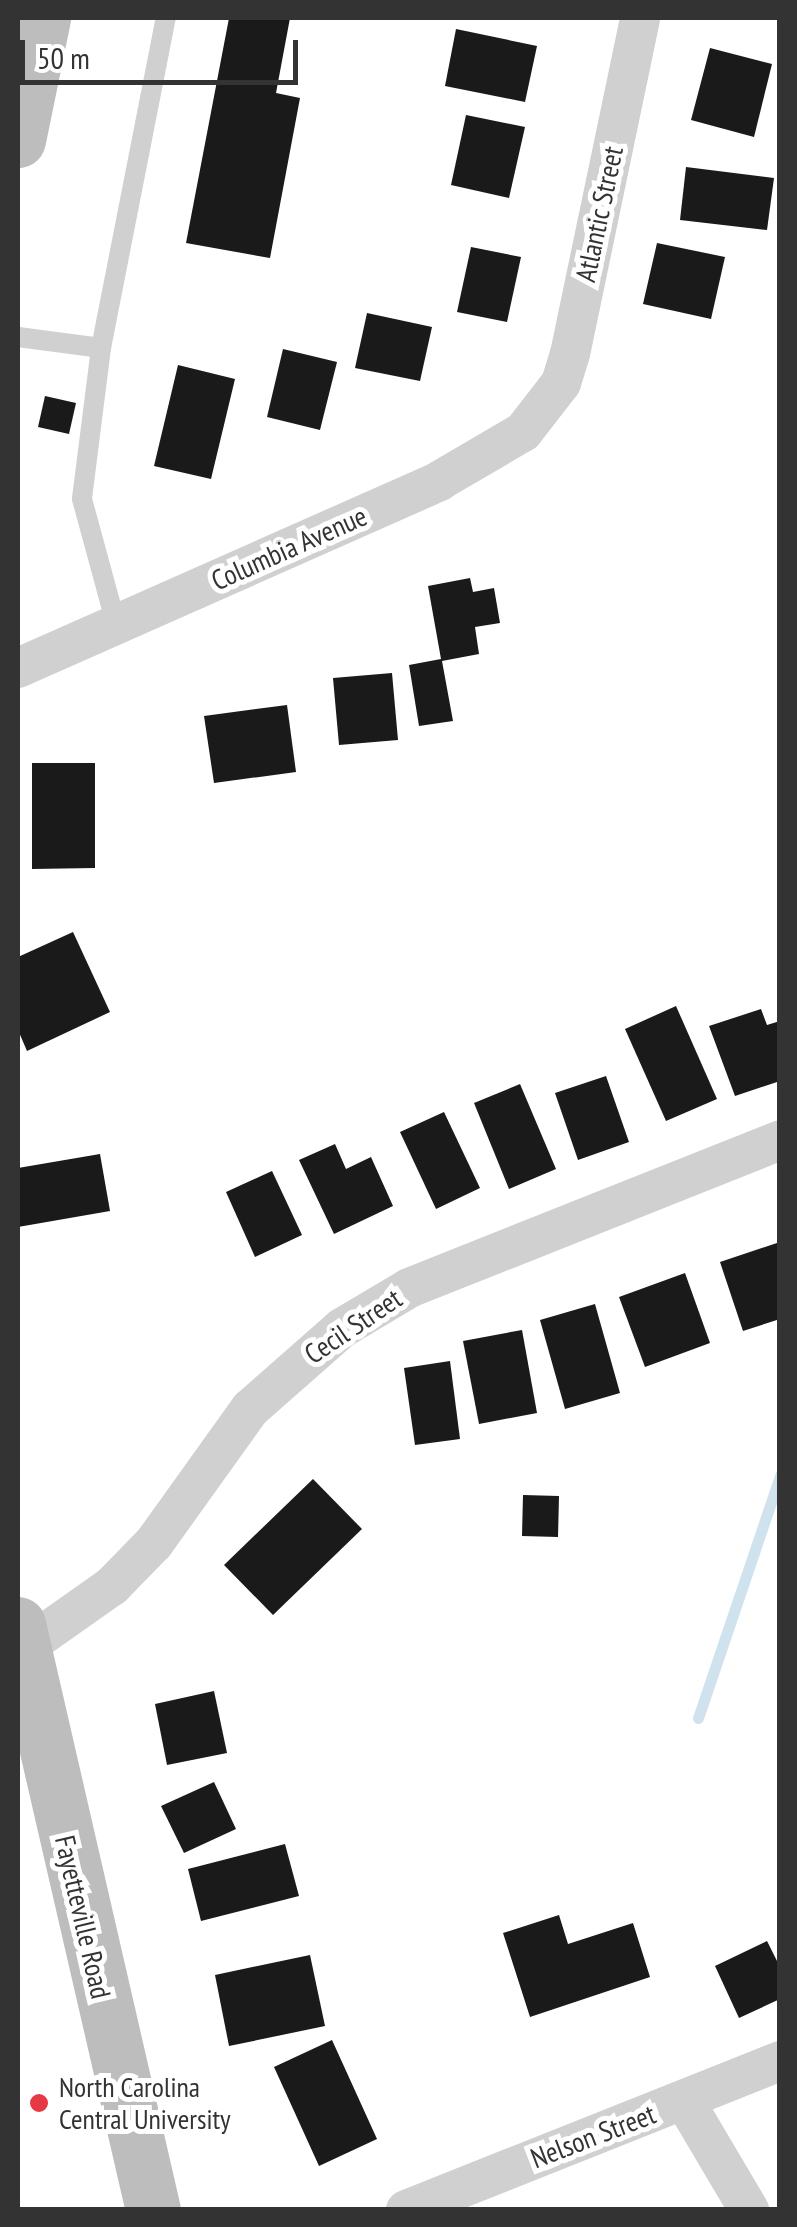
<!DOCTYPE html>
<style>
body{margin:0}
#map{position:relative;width:797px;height:2227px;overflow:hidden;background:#fff;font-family:"PT Sans Narrow",sans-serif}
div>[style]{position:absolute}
.stream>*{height:11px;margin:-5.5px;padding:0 5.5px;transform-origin:5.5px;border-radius:5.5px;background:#cfe2ee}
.building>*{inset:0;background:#1a1a1a}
.service>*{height:20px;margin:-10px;padding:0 10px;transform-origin:10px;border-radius:10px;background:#d0d0d0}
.minor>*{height:40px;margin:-20px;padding:0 20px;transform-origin:20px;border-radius:20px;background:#d0d0d0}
.secondary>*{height:55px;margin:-27.5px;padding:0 27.5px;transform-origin:27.5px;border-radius:27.5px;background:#bdbdbd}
.dots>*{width:28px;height:28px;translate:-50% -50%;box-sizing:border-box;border:5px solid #fff;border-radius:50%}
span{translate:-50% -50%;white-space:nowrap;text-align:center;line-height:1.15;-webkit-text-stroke:10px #fff;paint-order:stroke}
.street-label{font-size:28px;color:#333}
.poi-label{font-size:28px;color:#333}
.left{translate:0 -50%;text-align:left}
.frame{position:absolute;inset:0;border:20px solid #333;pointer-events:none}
.scale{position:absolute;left:20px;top:40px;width:278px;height:45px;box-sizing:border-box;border:5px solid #333;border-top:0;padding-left:12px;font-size:30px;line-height:35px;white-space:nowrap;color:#333;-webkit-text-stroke:8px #fff;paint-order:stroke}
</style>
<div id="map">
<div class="stream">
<div style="left:698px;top:1718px;width:256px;rotate:-71.3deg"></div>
</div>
<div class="building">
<div style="clip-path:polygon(229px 18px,290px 18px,276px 93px,300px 98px,270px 258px,186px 243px)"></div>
<div style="clip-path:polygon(456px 29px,537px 46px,525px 102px,445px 86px)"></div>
<div style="clip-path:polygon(710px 48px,772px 64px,754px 137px,691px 120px)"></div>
<div style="clip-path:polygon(466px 115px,525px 127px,509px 198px,451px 185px)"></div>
<div style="clip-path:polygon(686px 167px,774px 178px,767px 230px,680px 220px)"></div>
<div style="clip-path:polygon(657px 243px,725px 257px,711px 319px,643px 304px)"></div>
<div style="clip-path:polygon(471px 247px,521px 257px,507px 322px,457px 312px)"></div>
<div style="clip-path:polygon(367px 313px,432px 327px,420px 381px,355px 368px)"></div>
<div style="clip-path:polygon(283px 349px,337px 362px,320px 430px,267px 417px)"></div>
<div style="clip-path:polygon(178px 365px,235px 379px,211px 479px,154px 466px)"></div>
<div style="clip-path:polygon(45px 396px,76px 403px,69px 434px,38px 427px)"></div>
<div style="clip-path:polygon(470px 578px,473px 592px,494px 588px,500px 623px,475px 627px,479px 654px,442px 661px,453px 721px,419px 726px,409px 665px,441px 659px,428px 586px)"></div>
<div style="clip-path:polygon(392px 673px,398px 740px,339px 745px,333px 678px)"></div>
<div style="clip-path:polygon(287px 705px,296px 772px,214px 783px,204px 716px)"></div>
<div style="clip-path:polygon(32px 763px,95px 763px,95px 868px,32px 869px)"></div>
<div style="clip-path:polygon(73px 932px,110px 1012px,27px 1051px,18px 1030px,18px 957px)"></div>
<div style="clip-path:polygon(676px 1006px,717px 1099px,666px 1121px,625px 1029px)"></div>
<div style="clip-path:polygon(761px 1009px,767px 1025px,780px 1021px,780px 1081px,735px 1096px,709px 1026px)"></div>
<div style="clip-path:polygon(606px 1076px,629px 1142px,578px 1160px,555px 1093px)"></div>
<div style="clip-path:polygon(520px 1084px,556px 1169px,509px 1189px,474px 1103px)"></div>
<div style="clip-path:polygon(444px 1112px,480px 1188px,436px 1209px,400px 1132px)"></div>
<div style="clip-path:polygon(335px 1144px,346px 1169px,371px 1157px,393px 1206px,334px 1234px,299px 1160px)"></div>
<div style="clip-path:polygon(100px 1154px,110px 1211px,18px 1227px,18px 1168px)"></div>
<div style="clip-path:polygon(272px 1171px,302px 1235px,255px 1257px,226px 1192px)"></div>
<div style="clip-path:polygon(780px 1242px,780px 1319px,743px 1331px,720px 1262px)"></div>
<div style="clip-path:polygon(685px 1273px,710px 1343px,645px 1367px,619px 1297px)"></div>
<div style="clip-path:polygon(595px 1304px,620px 1393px,565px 1409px,540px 1320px)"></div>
<div style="clip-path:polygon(522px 1330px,537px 1413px,479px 1424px,463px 1341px)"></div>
<div style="clip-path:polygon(450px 1361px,460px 1439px,415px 1445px,404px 1368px)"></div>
<div style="clip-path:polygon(313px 1479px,362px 1529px,273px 1615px,224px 1565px)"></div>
<div style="clip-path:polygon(523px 1495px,559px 1496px,558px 1537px,522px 1536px)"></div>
<div style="clip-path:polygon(214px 1691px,227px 1753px,167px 1765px,155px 1704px)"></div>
<div style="clip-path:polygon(214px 1782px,236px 1829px,184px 1853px,161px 1806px)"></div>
<div style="clip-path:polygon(285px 1844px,299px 1896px,201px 1921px,188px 1869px)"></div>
<div style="clip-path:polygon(559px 1915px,568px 1944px,633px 1923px,650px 1977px,530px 2017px,503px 1933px)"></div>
<div style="clip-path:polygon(767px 1941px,780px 1967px,780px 1999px,739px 2018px,715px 1966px)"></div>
<div style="clip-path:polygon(310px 1955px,325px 2026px,229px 2046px,215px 1975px)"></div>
<div style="clip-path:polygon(332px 2040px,377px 2139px,319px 2166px,274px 2067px)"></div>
</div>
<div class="service">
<div style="left:18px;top:337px;width:84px;rotate:7.5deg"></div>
<div style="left:101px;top:348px;width:336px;rotate:-78.9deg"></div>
<div style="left:101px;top:348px;width:152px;rotate:97.2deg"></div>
<div style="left:82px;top:499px;width:130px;rotate:74.8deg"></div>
</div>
<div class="minor">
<div style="left:18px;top:668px;width:461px;rotate:-23.9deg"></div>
<div style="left:439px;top:481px;width:97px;rotate:-30.3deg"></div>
<div style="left:523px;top:432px;width:62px;rotate:-52.2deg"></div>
<div style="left:561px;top:383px;width:30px;rotate:-73deg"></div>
<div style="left:570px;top:354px;width:343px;rotate:-78.2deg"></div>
<div style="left:24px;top:1648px;width:108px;rotate:-35.2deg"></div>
<div style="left:112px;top:1586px;width:60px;rotate:-45.7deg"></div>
<div style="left:154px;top:1543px;width:165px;rotate:-54.4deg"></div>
<div style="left:250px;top:1409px;width:123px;rotate:-41.4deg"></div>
<div style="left:342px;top:1328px;width:78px;rotate:-30.8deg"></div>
<div style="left:409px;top:1288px;width:399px;rotate:-21.7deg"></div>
<div style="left:684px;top:2100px;width:128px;rotate:59.4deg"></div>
<div style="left:406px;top:2210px;width:403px;rotate:-21.7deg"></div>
</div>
<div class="secondary">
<div style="left:18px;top:140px;width:125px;rotate:-78.4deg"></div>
<div style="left:18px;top:1624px;width:601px;rotate:77.03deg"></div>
</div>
<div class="dots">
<div style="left:39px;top:2103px;background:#e63946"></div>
</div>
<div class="street-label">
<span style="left:599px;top:214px;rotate:-78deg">Atlantic Street</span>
<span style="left:289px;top:548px;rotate:-24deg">Columbia Avenue</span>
<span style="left:353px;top:1326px;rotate:-34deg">Cecil Street</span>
<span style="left:83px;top:1917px;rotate:77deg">Fayetteville Road</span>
<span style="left:593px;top:2136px;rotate:-21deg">Nelson Street</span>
</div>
<div class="poi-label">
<span class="left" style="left:59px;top:2103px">North Carolina<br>Central University</span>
</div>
<div class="frame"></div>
<div class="scale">50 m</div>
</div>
